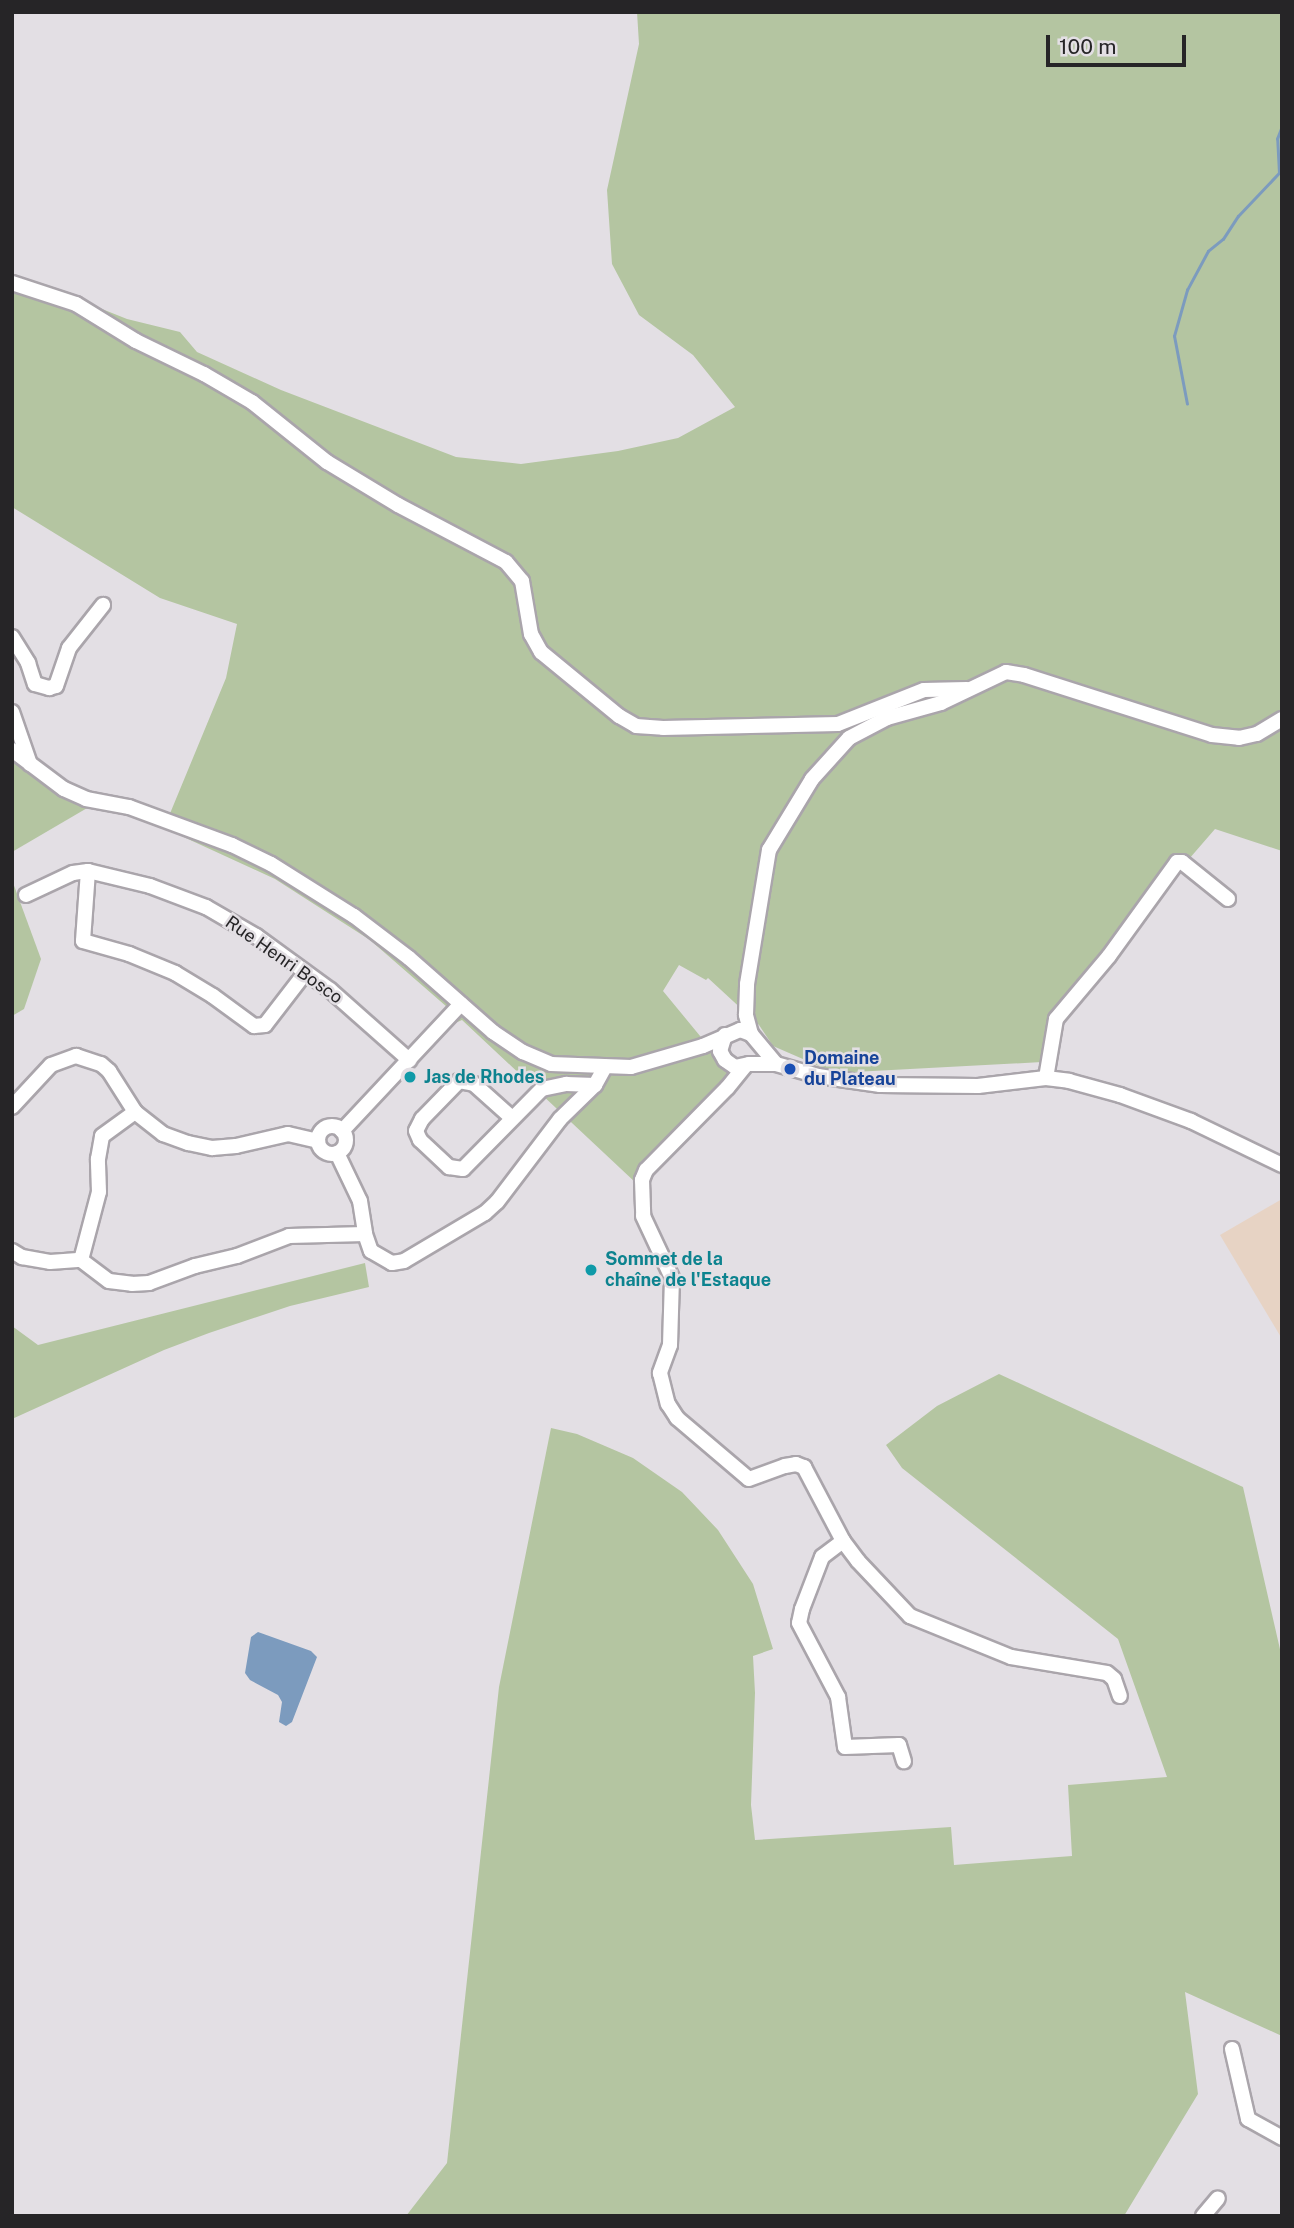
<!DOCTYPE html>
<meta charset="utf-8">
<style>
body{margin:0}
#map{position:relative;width:1294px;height:2228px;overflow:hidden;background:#e3dfe4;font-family:"Public Sans",sans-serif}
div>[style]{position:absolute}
.education>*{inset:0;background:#e7d3c4}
.green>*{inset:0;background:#b4c5a1}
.water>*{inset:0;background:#7c9bbe}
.stream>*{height:2.5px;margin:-1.25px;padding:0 1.25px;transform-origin:1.25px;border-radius:1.25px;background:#7c9bbe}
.roads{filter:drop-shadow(2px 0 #aaa5ab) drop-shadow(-2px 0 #aaa5ab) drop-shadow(0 2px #aaa5ab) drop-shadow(0 -2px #aaa5ab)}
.minor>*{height:14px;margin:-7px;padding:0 7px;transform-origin:7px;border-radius:7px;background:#fff}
.minor>.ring{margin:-7px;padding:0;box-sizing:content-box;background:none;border:14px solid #fff;border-radius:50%}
.dots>*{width:19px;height:19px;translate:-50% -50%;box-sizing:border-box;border:4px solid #e3dfe4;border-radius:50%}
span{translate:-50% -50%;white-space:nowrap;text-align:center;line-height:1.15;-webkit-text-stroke:5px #e3dfe4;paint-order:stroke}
.street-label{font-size:18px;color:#262527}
.transit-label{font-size:18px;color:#164399;font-weight:700}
.left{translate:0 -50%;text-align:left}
.culture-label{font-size:18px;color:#0d838f;font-weight:700}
.frame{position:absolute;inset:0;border:14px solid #262527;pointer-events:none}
.scale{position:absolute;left:1046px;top:35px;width:140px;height:32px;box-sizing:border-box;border:4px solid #262527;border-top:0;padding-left:9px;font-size:21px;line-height:24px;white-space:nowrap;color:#262527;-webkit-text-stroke:5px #e3dfe4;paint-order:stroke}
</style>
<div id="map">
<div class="education">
<div style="clip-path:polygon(1282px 1199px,1282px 1339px,1220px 1235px)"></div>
</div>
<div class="green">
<div style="clip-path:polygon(637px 12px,1282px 12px,1282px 851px,1215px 829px,1150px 904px,1054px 1031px,1042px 1062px,835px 1073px,773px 1046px,759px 1025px,708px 978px,706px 980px,679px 965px,663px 991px,733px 1076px,636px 1183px,462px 1020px,453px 1024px,445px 1017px,447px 1007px,370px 940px,275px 879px,164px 828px,226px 678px,237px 624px,160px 598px,12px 507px,12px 273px,127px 319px,180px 332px,197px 352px,281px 390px,456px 457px,521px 464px,618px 451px,678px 438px,735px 407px,693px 355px,639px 315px,612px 264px,607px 190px,639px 44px)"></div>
<div style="clip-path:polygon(12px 744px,94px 804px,12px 852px)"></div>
<div style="clip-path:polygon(12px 880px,41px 959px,24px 1009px,12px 1016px)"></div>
<div style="clip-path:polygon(365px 1263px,369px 1287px,290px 1306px,209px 1333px,164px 1350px,12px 1419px,12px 1326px,38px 1345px)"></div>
<div style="clip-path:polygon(999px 1374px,1243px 1487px,1282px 1658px,1282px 2036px,1185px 1992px,1198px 2094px,1124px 2216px,406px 2216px,447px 2163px,499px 1687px,551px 1428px,577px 1434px,633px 1458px,682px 1492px,718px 1530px,753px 1584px,773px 1649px,753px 1656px,755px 1693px,751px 1805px,755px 1840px,951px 1827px,954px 1865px,1072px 1856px,1068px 1785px,1167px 1777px,1118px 1639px,902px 1468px,886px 1445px,937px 1406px)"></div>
</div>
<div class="water">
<div style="clip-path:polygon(258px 1632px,311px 1651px,317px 1657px,292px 1722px,286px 1726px,279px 1722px,282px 1702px,278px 1695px,250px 1680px,245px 1673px,251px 1637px)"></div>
</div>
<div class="stream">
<div style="left:1187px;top:404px;width:69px;rotate:-100.8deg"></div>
<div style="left:1174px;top:336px;width:48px;rotate:-74.2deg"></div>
<div style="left:1187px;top:290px;width:44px;rotate:-61.7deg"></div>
<div style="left:1208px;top:251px;width:19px;rotate:-39deg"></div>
<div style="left:1223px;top:239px;width:27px;rotate:-57deg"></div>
<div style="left:1238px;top:216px;width:59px;rotate:-46.4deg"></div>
<div style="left:1279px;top:173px;width:34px;rotate:-93deg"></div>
<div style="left:1277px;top:139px;width:14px;rotate:-69deg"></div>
</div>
<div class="roads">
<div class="minor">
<div style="left:12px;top:283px;width:67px;rotate:18.2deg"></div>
<div style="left:76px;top:304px;width:70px;rotate:31.7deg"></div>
<div style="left:136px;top:341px;width:76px;rotate:25.9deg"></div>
<div style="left:204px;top:374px;width:56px;rotate:30.3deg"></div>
<div style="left:252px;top:402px;width:96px;rotate:38.7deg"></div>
<div style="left:327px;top:462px;width:83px;rotate:31.2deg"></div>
<div style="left:398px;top:505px;width:122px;rotate:27.8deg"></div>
<div style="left:506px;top:562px;width:25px;rotate:50deg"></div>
<div style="left:522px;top:581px;width:54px;rotate:80.4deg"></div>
<div style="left:531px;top:634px;width:21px;rotate:61deg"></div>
<div style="left:541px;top:652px;width:101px;rotate:39.4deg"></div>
<div style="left:619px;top:716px;width:20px;rotate:30deg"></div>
<div style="left:636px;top:726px;width:27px;rotate:4deg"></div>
<div style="left:663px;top:728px;width:175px;rotate:-1.3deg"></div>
<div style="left:838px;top:724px;width:92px;rotate:-21.6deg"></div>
<div style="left:924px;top:690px;width:43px;rotate:-1.3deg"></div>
<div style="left:12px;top:637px;width:31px;rotate:58deg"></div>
<div style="left:28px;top:663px;width:22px;rotate:72deg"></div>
<div style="left:35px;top:684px;width:15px;rotate:16deg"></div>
<div style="left:49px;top:688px;width:7px;rotate:-16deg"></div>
<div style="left:56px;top:686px;width:40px;rotate:-71.1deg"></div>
<div style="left:69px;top:648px;width:55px;rotate:-51.7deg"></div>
<div style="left:12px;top:712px;width:55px;rotate:70.9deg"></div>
<div style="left:12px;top:750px;width:65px;rotate:36.9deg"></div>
<div style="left:64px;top:789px;width:24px;rotate:24deg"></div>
<div style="left:86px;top:799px;width:44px;rotate:10.5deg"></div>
<div style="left:129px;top:807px;width:110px;rotate:20.3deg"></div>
<div style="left:232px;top:845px;width:43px;rotate:26deg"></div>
<div style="left:271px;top:864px;width:98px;rotate:32.1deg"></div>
<div style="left:354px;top:916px;width:69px;rotate:37.4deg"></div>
<div style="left:409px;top:958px;width:112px;rotate:41.4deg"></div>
<div style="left:493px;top:1032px;width:36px;rotate:34deg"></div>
<div style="left:523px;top:1052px;width:30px;rotate:23deg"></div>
<div style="left:551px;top:1064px;width:80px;rotate:2.1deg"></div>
<div style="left:631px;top:1067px;width:75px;rotate:-16.3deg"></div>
<div style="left:703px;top:1046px;width:40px;rotate:-23.4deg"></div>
<div style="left:740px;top:1030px;width:12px;rotate:20deg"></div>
<div style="left:751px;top:1034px;width:39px;rotate:50deg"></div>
<div style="left:88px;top:871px;width:70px;rotate:94.1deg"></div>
<div style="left:83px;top:941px;width:48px;rotate:15.8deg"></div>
<div style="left:129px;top:954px;width:50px;rotate:22.4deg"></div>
<div style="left:175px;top:973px;width:44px;rotate:31.2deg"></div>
<div style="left:213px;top:996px;width:51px;rotate:36.2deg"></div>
<div style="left:254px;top:1026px;width:11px;rotate:-5deg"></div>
<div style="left:265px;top:1025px;width:66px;rotate:-52.4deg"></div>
<div style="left:26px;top:895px;width:52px;rotate:-25.1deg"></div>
<div style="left:73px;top:873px;width:15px;rotate:-8deg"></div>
<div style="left:88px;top:871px;width:64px;rotate:13.6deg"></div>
<div style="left:150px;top:886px;width:60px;rotate:20.6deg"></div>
<div style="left:206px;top:907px;width:58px;rotate:30.1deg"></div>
<div style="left:256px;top:936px;width:92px;rotate:36.1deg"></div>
<div style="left:330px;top:990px;width:106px;rotate:41.5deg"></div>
<div style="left:751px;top:1034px;width:20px;rotate:-105deg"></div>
<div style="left:746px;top:1015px;width:31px;rotate:-88deg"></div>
<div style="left:747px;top:984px;width:136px;rotate:-80.7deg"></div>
<div style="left:769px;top:850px;width:83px;rotate:-58.8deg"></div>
<div style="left:812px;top:779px;width:55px;rotate:-47.9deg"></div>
<div style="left:849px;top:738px;width:43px;rotate:-27.8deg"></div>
<div style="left:887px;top:718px;width:56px;rotate:-15.5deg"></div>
<div style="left:941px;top:703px;width:72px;rotate:-25.5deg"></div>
<div style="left:1006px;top:672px;width:18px;rotate:9deg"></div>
<div style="left:1024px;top:675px;width:197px;rotate:17.7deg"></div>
<div style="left:1212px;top:735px;width:27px;rotate:6deg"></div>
<div style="left:1239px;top:738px;width:18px;rotate:-13deg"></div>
<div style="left:1257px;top:734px;width:29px;rotate:-31deg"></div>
<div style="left:725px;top:1035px;width:17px;rotate:107deg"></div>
<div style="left:720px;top:1051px;width:10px;rotate:61deg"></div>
<div style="left:725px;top:1060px;width:12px;rotate:35deg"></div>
<div style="left:735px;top:1067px;width:14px;rotate:-12deg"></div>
<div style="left:749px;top:1064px;width:27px"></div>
<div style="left:776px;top:1064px;width:44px;rotate:15.9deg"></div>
<div style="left:818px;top:1076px;width:63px;rotate:8.3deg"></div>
<div style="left:880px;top:1085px;width:98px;rotate:0.6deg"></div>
<div style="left:978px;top:1086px;width:68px;rotate:-6.7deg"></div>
<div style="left:1046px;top:1078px;width:23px;rotate:7deg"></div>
<div style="left:1069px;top:1081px;width:53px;rotate:15.4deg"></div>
<div style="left:1120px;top:1095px;width:76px;rotate:20.1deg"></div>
<div style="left:1191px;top:1121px;width:101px;rotate:25.8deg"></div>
<div style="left:745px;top:1066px;width:28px;rotate:129deg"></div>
<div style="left:727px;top:1088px;width:115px;rotate:134.6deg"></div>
<div style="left:646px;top:1170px;width:11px;rotate:112deg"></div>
<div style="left:642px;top:1180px;width:36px;rotate:88deg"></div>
<div style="left:643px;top:1216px;width:68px;rotate:64.9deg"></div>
<div style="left:672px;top:1278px;width:67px;rotate:91.7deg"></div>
<div style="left:670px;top:1345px;width:30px;rotate:110deg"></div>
<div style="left:660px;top:1373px;width:32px;rotate:76deg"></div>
<div style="left:668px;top:1404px;width:17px;rotate:57deg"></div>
<div style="left:677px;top:1418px;width:94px;rotate:40.3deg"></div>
<div style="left:749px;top:1479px;width:38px;rotate:-20deg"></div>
<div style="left:785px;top:1466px;width:11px;rotate:-10deg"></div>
<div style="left:796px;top:1464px;width:9px;rotate:21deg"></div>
<div style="left:804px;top:1467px;width:84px;rotate:62.2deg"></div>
<div style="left:843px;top:1541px;width:25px;rotate:53deg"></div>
<div style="left:858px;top:1561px;width:76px;rotate:46.6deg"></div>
<div style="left:910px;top:1616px;width:109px;rotate:22.1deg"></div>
<div style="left:1011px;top:1657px;width:97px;rotate:9.5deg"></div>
<div style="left:1107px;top:1673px;width:9px;rotate:41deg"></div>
<div style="left:1114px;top:1679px;width:18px;rotate:71deg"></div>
<div style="left:1046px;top:1078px;width:60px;rotate:-80.4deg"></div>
<div style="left:1056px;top:1019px;width:82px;rotate:-49.9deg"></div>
<div style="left:1109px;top:956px;width:116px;rotate:-54.1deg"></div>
<div style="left:1177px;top:862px;width:5px"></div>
<div style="left:1182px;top:862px;width:59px;rotate:38.8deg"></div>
<div style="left:12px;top:1107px;width:57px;rotate:-47.1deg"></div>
<div style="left:51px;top:1065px;width:27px;rotate:-20deg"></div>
<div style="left:76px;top:1056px;width:26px;rotate:18deg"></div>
<div style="left:101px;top:1064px;width:11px;rotate:41deg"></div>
<div style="left:109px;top:1071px;width:49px;rotate:57.6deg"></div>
<div style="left:135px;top:1112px;width:36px;rotate:38deg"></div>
<div style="left:163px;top:1134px;width:27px;rotate:20deg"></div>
<div style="left:188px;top:1143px;width:25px;rotate:12deg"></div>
<div style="left:212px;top:1148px;width:24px;rotate:-5deg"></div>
<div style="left:236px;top:1146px;width:53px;rotate:-13deg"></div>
<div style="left:288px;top:1134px;width:31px;rotate:13deg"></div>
<div style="left:512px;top:1118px;width:51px;rotate:-138.2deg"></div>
<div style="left:474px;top:1084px;width:15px;rotate:-169deg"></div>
<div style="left:459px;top:1081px;width:53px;rotate:134.2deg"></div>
<div style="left:422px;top:1119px;width:13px;rotate:117deg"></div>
<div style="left:416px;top:1131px;width:10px;rotate:66deg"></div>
<div style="left:420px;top:1140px;width:40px;rotate:43deg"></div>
<div style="left:449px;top:1167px;width:14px;rotate:8deg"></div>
<div style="left:463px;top:1169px;width:112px;rotate:-45.4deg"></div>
<div style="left:542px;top:1089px;width:25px;rotate:-12deg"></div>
<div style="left:566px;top:1084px;width:29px;rotate:2deg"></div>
<div class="ring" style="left:318px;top:1126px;width:14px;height:14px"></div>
<div style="left:342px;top:1131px;width:174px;rotate:-46.9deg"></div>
<div style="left:337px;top:1153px;width:53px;rotate:64.4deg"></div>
<div style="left:360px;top:1201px;width:33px;rotate:81deg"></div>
<div style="left:365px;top:1234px;width:18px;rotate:71deg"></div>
<div style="left:371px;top:1251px;width:24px;rotate:30deg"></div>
<div style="left:392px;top:1263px;width:12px;rotate:-9deg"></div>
<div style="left:404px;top:1261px;width:94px;rotate:-30.7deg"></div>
<div style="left:485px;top:1213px;width:16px;rotate:-43deg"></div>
<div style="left:497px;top:1202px;width:104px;rotate:-52.8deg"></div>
<div style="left:560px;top:1119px;width:49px;rotate:-44.2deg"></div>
<div style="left:595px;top:1085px;width:21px;rotate:-61deg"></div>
<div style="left:12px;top:1251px;width:12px;rotate:31deg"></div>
<div style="left:22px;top:1257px;width:28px;rotate:10deg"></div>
<div style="left:50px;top:1262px;width:31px;rotate:-4deg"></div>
<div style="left:81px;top:1260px;width:35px;rotate:37deg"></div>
<div style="left:109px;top:1281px;width:23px;rotate:7deg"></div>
<div style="left:132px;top:1284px;width:17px;rotate:-3deg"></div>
<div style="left:149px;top:1283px;width:49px;rotate:-20.3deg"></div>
<div style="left:195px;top:1266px;width:43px;rotate:-13.4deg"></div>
<div style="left:237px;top:1256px;width:56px;rotate:-21deg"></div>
<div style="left:289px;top:1236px;width:76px;rotate:-1.5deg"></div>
<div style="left:81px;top:1260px;width:70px;rotate:-75.2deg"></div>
<div style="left:99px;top:1192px;width:33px;rotate:-92deg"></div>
<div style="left:98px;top:1159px;width:23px;rotate:-80deg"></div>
<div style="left:102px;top:1136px;width:41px;rotate:-36deg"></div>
<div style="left:843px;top:1541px;width:26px;rotate:143deg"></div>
<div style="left:822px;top:1557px;width:56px;rotate:111deg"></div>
<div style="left:802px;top:1609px;width:14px;rotate:102deg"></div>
<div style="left:799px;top:1623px;width:84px;rotate:62.2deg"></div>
<div style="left:838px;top:1697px;width:50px;rotate:82deg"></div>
<div style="left:845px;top:1747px;width:54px;rotate:-2.1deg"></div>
<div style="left:899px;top:1745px;width:17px;rotate:73deg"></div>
<div style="left:1232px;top:2049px;width:72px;rotate:77.1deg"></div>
<div style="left:1248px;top:2119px;width:39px;rotate:29deg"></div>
<div style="left:1203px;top:2216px;width:23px;rotate:-50deg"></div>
</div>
</div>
<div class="dots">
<div style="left:790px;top:1069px;background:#1a4fb4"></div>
<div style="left:410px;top:1077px;background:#0f9aa8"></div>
<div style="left:591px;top:1270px;background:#0f9aa8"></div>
</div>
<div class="street-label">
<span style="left:284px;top:960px;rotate:35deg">Rue Henri Bosco</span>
</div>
<div class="transit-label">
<span class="left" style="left:804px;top:1069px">Domaine<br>du Plateau</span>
</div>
<div class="culture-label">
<span class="left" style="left:424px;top:1077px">Jas de Rhodes</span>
<span class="left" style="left:605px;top:1270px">Sommet de la<br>chaîne de l'Estaque</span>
</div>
<div class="frame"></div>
<div class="scale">100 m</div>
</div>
